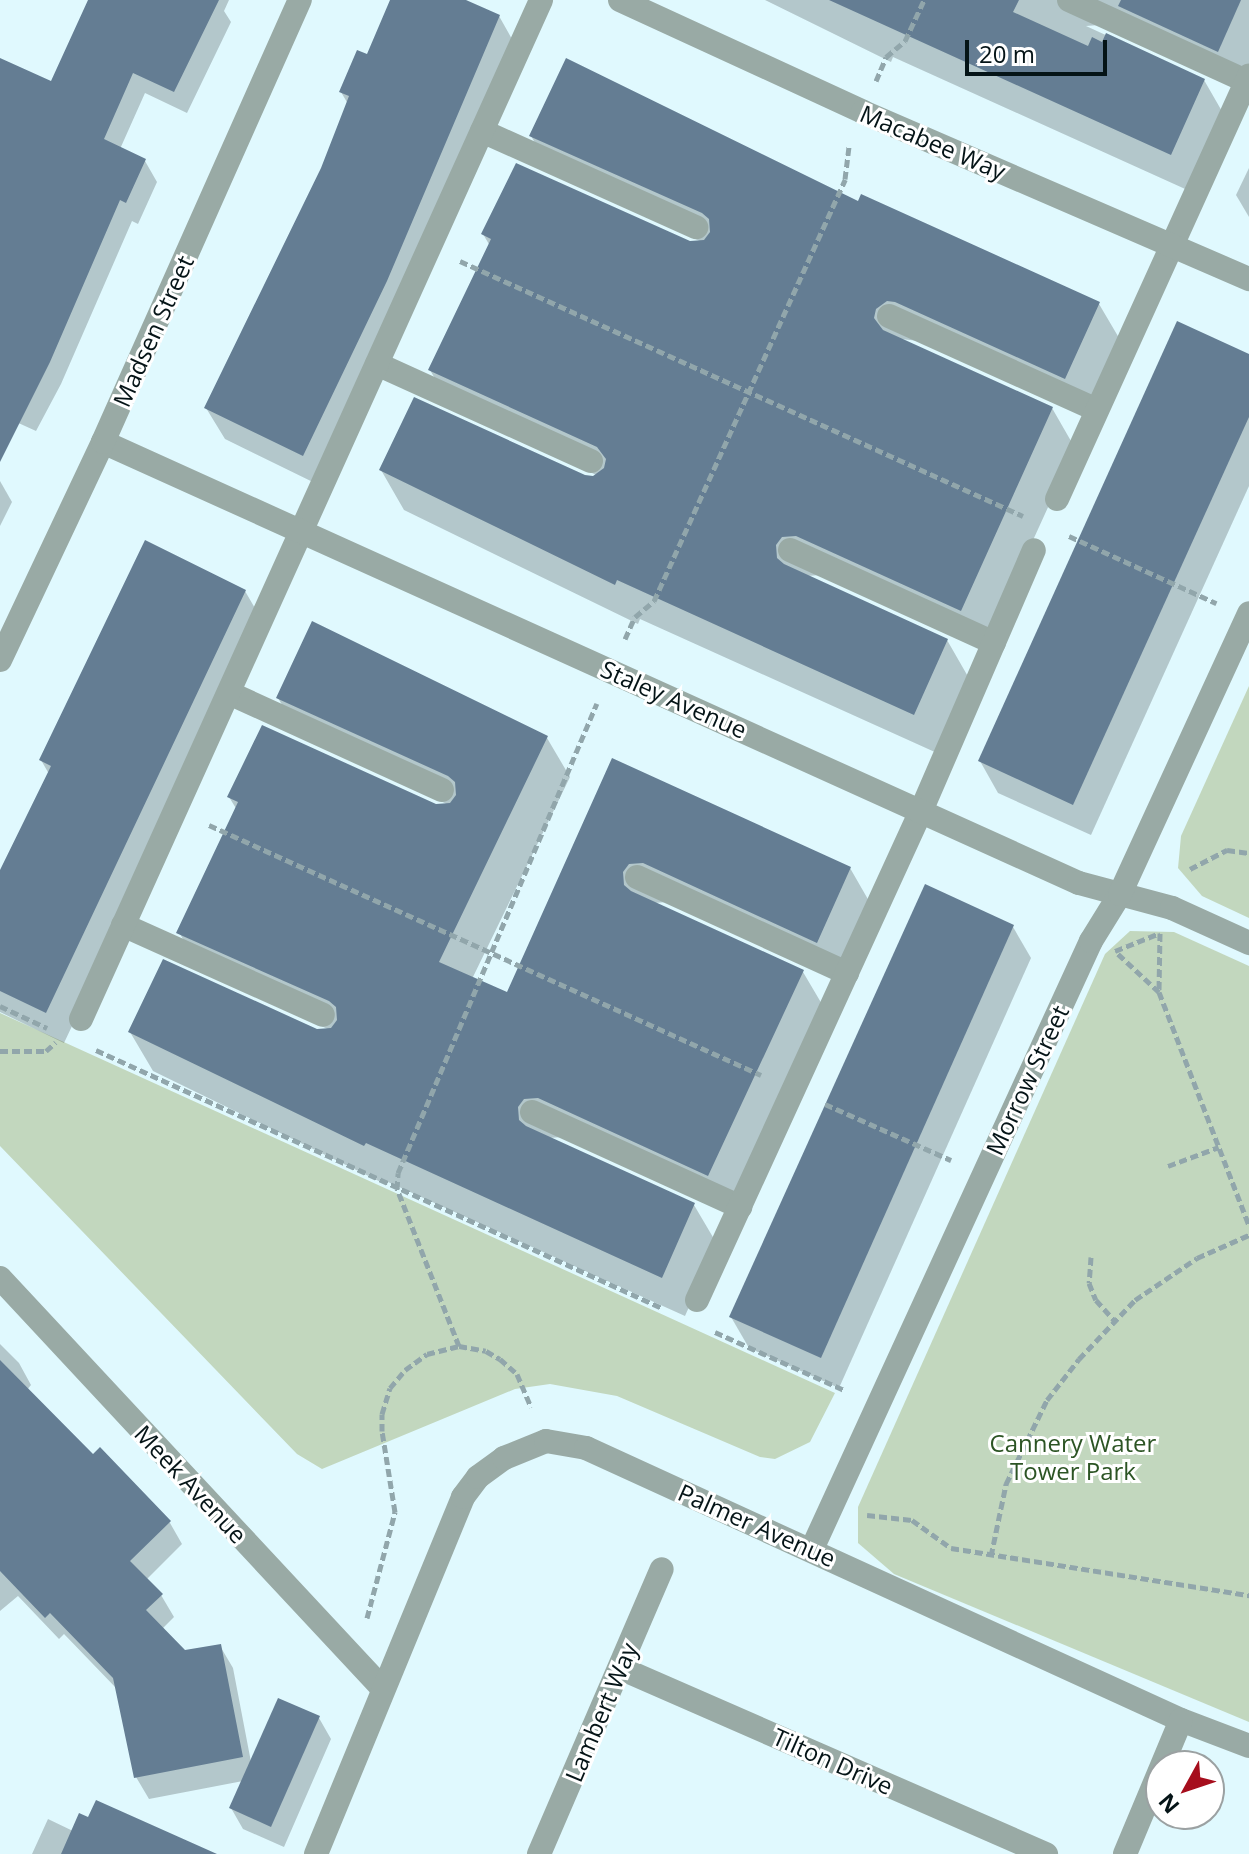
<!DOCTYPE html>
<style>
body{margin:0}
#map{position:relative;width:1249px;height:1854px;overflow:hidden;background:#e0f9fe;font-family:"Open Sans",sans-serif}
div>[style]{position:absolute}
.green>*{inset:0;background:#c2d7be}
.shadow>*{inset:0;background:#0003}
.building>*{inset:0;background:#647d93}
.path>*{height:5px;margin-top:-2.5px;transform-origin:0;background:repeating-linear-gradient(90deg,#91a6ab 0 8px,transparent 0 12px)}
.lane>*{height:24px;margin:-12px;padding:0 12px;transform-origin:12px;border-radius:12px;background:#99aaa5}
.street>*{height:24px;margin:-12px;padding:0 12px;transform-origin:12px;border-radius:12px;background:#99aaa5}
span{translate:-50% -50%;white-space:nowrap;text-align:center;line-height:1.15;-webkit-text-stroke:6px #fff;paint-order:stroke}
.street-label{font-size:24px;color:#051417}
.park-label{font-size:24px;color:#2c5424}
.north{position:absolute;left:1145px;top:1750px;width:80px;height:80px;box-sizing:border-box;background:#fff;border:2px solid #9ba1a2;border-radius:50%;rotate:230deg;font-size:22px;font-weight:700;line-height:32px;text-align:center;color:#051417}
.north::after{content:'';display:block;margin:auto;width:28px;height:36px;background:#a60e1d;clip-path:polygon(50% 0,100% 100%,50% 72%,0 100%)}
.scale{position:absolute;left:965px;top:40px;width:142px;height:36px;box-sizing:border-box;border:4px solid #051417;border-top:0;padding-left:10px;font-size:24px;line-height:28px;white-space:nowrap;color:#051417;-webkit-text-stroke:6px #fff;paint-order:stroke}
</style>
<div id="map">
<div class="green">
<div style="clip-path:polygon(1249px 686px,1249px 918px,1202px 896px,1178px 868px,1181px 836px)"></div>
<div style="clip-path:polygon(1130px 931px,1174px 932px,1249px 966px,1249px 1722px,894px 1574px,858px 1543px,858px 1507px,1105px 954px)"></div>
<div style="clip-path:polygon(0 1013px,835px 1393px,810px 1442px,775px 1459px,760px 1457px,617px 1396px,550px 1384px,515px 1389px,322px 1469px,297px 1454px,0 1146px)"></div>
</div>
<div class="shadow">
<div style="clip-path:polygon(90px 0,229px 0,224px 11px,231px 22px,187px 113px,145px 93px,120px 149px,145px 161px,157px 182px,138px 224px,132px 221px,61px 384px,36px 431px,3px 416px,0 422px,0 202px)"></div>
<div style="clip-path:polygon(392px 0,461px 0,499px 16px,517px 48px,321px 486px,225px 439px,206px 408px,323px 169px,348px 104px,341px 92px,368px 57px)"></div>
<div style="clip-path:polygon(765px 0,1249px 0,1249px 70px,1099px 25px,1086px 26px,1204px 80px,1227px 120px,1194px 193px,893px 57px,891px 62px)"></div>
<div style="clip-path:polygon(531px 136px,859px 203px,1099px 304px,1122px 343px,1088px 418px,919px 341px,901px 339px,1052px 408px,1075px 448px,983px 650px,820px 575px,807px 576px,947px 640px,970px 680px,937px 753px,640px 619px,638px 624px,404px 510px,381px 470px,603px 478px,453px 410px,430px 370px,490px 246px,483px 234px,702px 242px,554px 175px)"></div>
<div style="clip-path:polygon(1249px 168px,1249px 217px,1236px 195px)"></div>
<div style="clip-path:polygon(1249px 356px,1249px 486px,1091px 835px,998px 793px,980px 761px)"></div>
<div style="clip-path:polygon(0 481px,12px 502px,0 526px)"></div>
<div style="clip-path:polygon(245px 591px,263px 622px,64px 1043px,0 1012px,0 875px,49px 774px,41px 760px)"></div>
<div style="clip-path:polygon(278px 698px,547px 738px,570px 777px,472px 979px,508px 995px,613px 761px,850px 868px,873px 908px,839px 981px,667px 902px,654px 903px,803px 972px,826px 1011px,730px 1214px,562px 1137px,549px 1138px,694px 1205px,717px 1244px,685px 1316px,388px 1182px,387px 1185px,153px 1071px,130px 1032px,330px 1030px,201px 972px,179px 932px,237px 810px,229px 797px,449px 805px,301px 737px)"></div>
<div style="clip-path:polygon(1013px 927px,1031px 958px,839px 1388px,749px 1348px,731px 1317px)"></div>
<div style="clip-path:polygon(0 1344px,19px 1363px,31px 1385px,27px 1390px,93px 1457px,101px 1449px,170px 1523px,182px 1544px,146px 1580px,161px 1595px,174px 1617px,162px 1629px,184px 1652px,220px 1646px,233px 1668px,251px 1762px,319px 1718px,331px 1739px,284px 1847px,243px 1829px,231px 1808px,243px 1781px,149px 1799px,136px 1777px,117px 1689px,64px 1634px,59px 1639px,18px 1596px,0 1611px)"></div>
<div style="clip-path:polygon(48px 1819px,73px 1831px,89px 1820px,189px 1854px,32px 1854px)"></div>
</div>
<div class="building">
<div style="clip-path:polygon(88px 0,219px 0,174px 92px,133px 73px,104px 139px,146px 159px,126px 203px,120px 200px,50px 362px,0 462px,0 58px,51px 81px)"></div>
<div style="clip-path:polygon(390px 0,466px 0,500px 15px,387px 281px,303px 456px,204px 408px,321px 168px,349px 96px,339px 92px,357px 50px,367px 54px)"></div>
<div style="clip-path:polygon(829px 0,1019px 0,1013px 12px,1088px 46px,1092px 37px,1102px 42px,1106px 33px,1205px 79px,1171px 155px)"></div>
<div style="clip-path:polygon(1121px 0,1241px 0,1218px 52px,1118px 6px)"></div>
<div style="clip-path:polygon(566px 58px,858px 201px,861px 194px,1100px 302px,1065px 379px,895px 302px,887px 301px,876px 309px,874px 318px,883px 330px,1053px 407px,961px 611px,796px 536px,782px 537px,776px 545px,777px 558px,784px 564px,948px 639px,914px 715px,617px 580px,615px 585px,379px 470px,414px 397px,585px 475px,593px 476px,604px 468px,606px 459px,597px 447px,428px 370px,491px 239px,481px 234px,516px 163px,690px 241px,704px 240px,710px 232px,709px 219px,702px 213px,529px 136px)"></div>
<div style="clip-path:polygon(1177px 321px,1249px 354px,1249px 417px,1073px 805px,978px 761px)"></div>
<div style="clip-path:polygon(145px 540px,246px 590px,46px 1013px,0 991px,0 870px,51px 766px,39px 760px)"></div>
<div style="clip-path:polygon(312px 621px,548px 736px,439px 962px,507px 992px,612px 758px,851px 867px,817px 943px,643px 863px,629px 864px,623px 872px,624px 885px,631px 891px,804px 970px,708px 1176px,538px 1098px,524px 1099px,518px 1107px,519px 1120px,526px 1126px,695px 1203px,662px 1278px,366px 1143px,364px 1146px,128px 1032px,163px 959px,317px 1029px,331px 1028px,337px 1020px,336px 1007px,329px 1001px,176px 933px,238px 802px,227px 797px,262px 725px,436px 804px,450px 803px,456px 795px,455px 782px,448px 776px,276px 698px)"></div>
<div style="clip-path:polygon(925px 884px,1014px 925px,821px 1358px,729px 1317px)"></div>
<div style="clip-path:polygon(0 1360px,93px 1454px,100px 1447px,171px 1521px,130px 1561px,163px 1594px,146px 1610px,185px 1650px,221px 1644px,243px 1757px,134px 1778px,113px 1678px,50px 1613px,45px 1618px,0 1571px)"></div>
<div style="clip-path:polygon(278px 1698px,320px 1716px,271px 1827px,229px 1808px)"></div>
<div style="clip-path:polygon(96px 1800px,217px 1854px,61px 1854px,79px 1813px,88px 1817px)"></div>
</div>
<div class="path">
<div style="left:876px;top:81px;width:26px;rotate:-67deg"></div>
<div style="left:886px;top:57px;width:25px;rotate:-40deg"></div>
<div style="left:905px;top:41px;width:45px;rotate:-65.1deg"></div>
<div style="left:460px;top:261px;width:618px;rotate:24.37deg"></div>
<div style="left:1069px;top:536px;width:162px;rotate:24.5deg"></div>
<div style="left:625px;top:639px;width:24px;rotate:-66deg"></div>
<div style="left:635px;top:617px;width:25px;rotate:-40deg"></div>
<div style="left:654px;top:601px;width:463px;rotate:-65.6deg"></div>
<div style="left:845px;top:179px;width:34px;rotate:-83deg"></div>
<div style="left:209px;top:825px;width:606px;rotate:24.37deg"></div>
<div style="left:1190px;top:869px;width:42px;rotate:-27.2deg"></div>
<div style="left:1227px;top:850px;width:22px;rotate:8deg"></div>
<div style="left:1160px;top:933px;width:59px;rotate:91deg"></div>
<div style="left:1159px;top:992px;width:60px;rotate:-137deg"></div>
<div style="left:1115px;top:951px;width:48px;rotate:-21.8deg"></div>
<div style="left:1159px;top:992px;width:250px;rotate:68.9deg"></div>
<div style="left:0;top:1006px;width:52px;rotate:25.1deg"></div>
<div style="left:96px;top:1050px;width:622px;rotate:24.5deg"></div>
<div style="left:0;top:1051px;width:46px"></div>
<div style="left:46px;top:1051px;width:13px;rotate:-42deg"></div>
<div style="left:825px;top:1104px;width:138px;rotate:24deg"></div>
<div style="left:1168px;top:1166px;width:54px;rotate:-20.4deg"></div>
<div style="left:1091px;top:1257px;width:26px;rotate:94deg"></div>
<div style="left:1089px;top:1283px;width:18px;rotate:68deg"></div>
<div style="left:1096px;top:1300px;width:28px;rotate:48deg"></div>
<div style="left:715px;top:1332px;width:141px;rotate:24.2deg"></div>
<div style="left:459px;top:1346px;width:169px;rotate:-111.5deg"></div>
<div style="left:397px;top:1189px;width:16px;rotate:-86deg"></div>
<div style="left:398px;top:1173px;width:510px;rotate:-67.05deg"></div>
<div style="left:867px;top:1515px;width:45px;rotate:6.3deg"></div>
<div style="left:912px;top:1520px;width:48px;rotate:35.7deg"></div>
<div style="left:951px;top:1548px;width:302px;rotate:9deg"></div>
<div style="left:991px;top:1556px;width:74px;rotate:-78.2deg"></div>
<div style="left:1006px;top:1484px;width:93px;rotate:-64deg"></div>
<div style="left:1047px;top:1400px;width:52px;rotate:-52deg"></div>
<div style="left:1079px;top:1359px;width:81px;rotate:-46.5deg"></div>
<div style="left:1135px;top:1300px;width:75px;rotate:-34.1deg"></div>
<div style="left:1197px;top:1258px;width:57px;rotate:-23.9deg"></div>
<div style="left:367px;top:1618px;width:110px;rotate:-75.2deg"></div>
<div style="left:395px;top:1512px;width:82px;rotate:-99.1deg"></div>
<div style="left:382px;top:1431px;width:17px;rotate:-90deg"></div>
<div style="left:382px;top:1414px;width:27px;rotate:-73deg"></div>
<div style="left:390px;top:1388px;width:23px;rotate:-50deg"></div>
<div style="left:405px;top:1370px;width:27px;rotate:-36deg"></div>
<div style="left:427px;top:1354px;width:33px;rotate:-14deg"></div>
<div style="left:459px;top:1346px;width:27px;rotate:10deg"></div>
<div style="left:486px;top:1351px;width:16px;rotate:30deg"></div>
<div style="left:500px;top:1359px;width:23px;rotate:41deg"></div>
<div style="left:517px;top:1374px;width:36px;rotate:67deg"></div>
</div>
<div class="lane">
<div style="left:1069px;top:0;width:195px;rotate:24.6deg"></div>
<div style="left:482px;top:131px;width:235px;rotate:24.2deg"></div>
<div style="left:889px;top:316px;width:228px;rotate:24.3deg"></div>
<div style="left:377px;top:364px;width:235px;rotate:24.4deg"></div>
<div style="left:1057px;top:499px;width:465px;rotate:-65.6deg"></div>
<div style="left:790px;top:550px;width:224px;rotate:24.5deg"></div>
<div style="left:229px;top:693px;width:234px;rotate:24.5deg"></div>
<div style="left:637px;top:877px;width:231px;rotate:24.6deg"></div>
<div style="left:123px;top:925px;width:219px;rotate:24.2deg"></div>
<div style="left:81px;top:1019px;width:1118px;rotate:-65.7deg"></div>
<div style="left:532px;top:1112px;width:229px;rotate:24.5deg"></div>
<div style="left:697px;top:1300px;width:538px;rotate:-65.39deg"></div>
<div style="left:921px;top:811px;width:284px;rotate:-66.6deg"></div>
</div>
<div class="street">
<div style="left:620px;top:0;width:268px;rotate:24.7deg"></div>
<div style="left:863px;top:112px;width:421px;rotate:23.4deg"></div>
<div style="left:103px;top:442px;width:1071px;rotate:24.32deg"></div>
<div style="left:1079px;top:883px;width:96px;rotate:15deg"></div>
<div style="left:1172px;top:908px;width:85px;rotate:24.4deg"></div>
<div style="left:0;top:660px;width:241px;rotate:-64.7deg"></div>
<div style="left:103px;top:442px;width:484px;rotate:-66deg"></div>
<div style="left:0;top:1278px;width:560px;rotate:47.02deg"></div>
<div style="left:812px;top:1549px;width:669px;rotate:-65.35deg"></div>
<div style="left:1091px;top:941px;width:55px;rotate:-58.3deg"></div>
<div style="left:1120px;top:894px;width:309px;rotate:-65.3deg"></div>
<div style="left:620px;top:1668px;width:465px;rotate:23.6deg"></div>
<div style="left:316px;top:1854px;width:386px;rotate:-67.6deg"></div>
<div style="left:463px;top:1497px;width:25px;rotate:-53deg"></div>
<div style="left:478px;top:1477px;width:32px;rotate:-36deg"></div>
<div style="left:504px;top:1458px;width:45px;rotate:-22deg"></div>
<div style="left:546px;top:1441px;width:41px;rotate:9.9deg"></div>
<div style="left:586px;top:1448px;width:654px;rotate:24.57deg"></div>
<div style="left:1181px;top:1720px;width:73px;rotate:20.9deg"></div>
<div style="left:539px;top:1854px;width:310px;rotate:-66.7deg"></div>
<div style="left:1125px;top:1854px;width:145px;rotate:-67.3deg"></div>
</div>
<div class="street-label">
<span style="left:933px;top:142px;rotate:23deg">Macabee Way</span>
<span style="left:153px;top:331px;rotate:-66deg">Madsen Street</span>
<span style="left:674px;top:699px;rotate:24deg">Staley Avenue</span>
<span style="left:1027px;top:1080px;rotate:-65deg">Morrow Street</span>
<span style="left:191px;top:1484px;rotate:47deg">Meek Avenue</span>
<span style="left:757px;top:1525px;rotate:24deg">Palmer Avenue</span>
<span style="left:601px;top:1712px;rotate:-67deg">Lambert Way</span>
<span style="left:833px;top:1761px;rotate:24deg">Tilton Drive</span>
</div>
<div class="park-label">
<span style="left:1073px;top:1457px">Cannery Water<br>Tower Park</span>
</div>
<div class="north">N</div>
<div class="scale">20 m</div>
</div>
